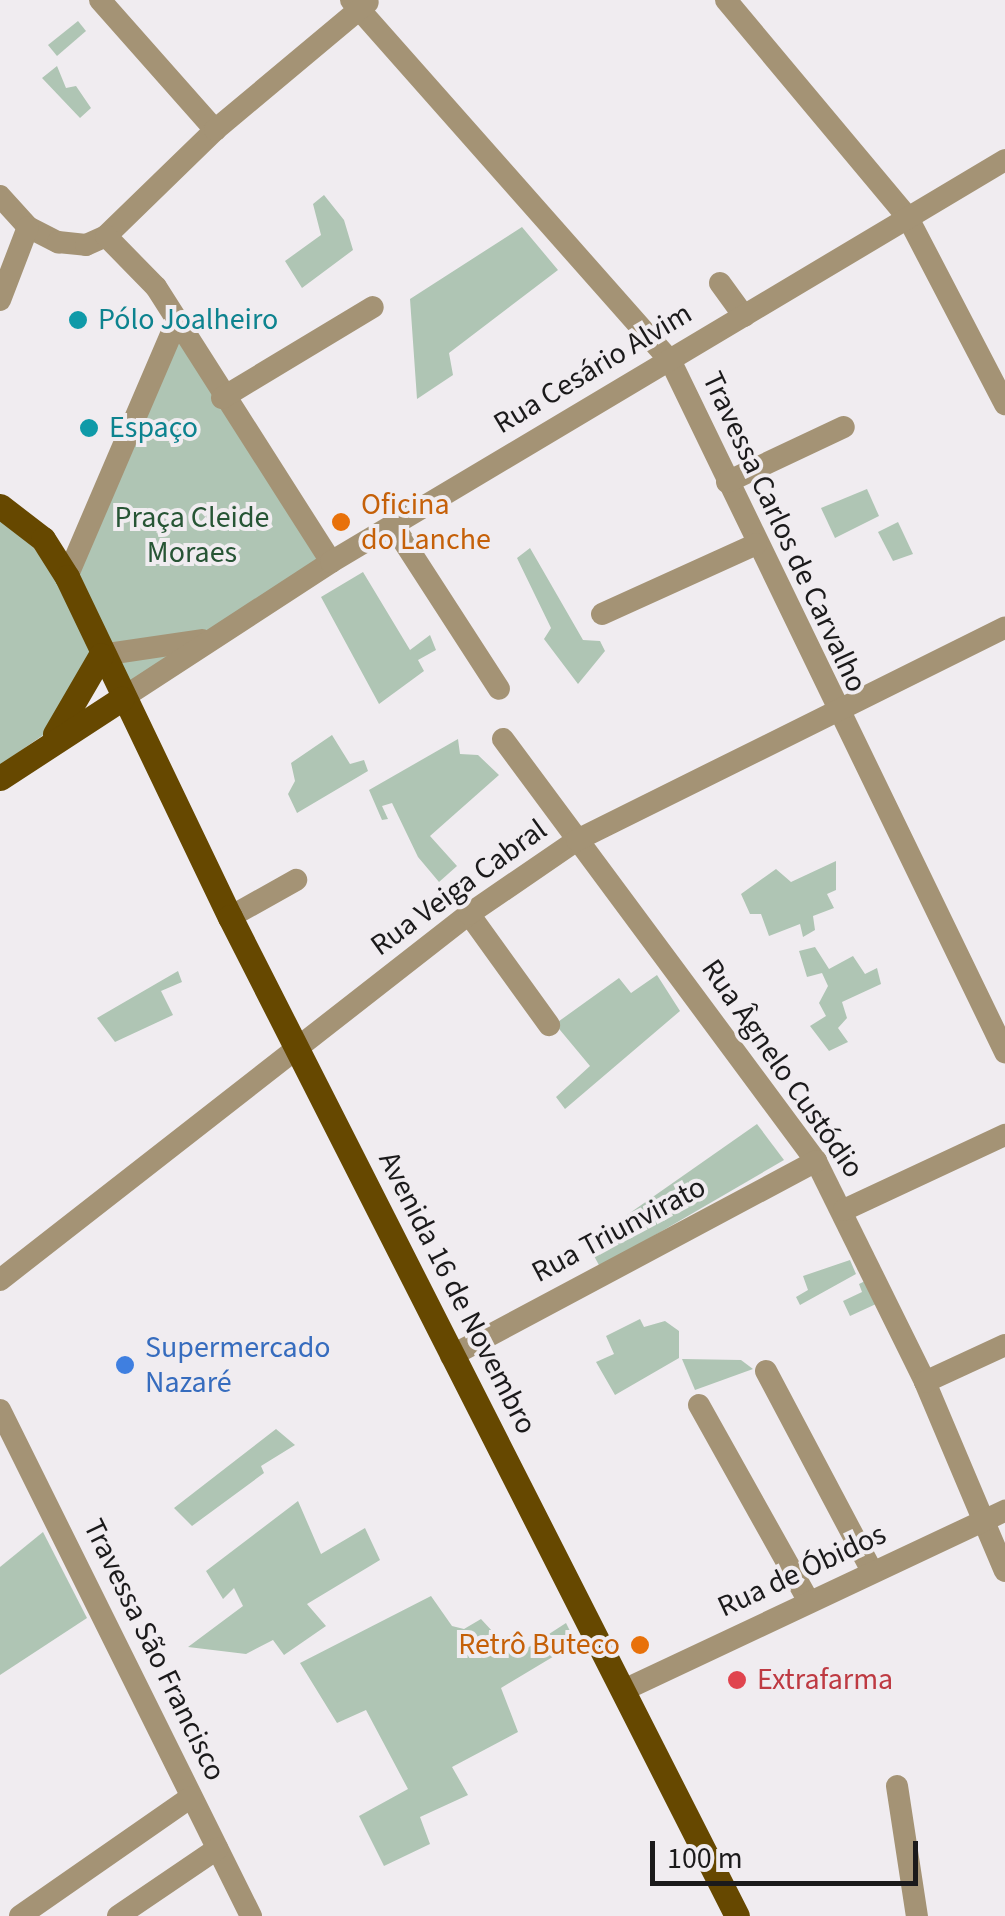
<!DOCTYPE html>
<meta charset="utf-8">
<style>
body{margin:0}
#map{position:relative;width:1005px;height:1916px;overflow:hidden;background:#f0ecf0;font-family:"Source Sans 3",sans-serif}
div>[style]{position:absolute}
.green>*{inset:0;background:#afc5b4}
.minor>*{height:22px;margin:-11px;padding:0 11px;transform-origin:11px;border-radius:11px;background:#a49375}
.major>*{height:25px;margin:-12.5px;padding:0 12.5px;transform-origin:12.5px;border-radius:12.5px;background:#664800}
.dots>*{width:28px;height:28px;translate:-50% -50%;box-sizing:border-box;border:5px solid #f0ecf0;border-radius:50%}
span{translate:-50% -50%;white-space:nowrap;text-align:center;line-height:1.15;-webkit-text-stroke:8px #f0ecf0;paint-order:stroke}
.culture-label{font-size:30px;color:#0d838f}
.left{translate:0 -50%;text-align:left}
.street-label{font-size:30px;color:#1b1a1b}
.food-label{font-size:30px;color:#c56008}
.right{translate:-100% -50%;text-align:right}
.park-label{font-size:30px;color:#275535}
.shop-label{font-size:30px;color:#366cbe}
.health-label{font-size:30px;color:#be3a42}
.scale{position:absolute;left:650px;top:1841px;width:268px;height:45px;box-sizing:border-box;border:5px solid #1b1a1b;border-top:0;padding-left:12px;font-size:30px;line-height:35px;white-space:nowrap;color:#1b1a1b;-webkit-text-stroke:8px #f0ecf0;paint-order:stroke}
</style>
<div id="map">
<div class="green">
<div style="clip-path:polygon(78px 21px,86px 31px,57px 56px,48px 45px)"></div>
<div style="clip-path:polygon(57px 66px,66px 88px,76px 86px,91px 108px,80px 118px,42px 78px)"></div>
<div style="clip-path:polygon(324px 195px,344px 220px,353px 250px,302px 288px,285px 261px,321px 235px,313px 204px)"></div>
<div style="clip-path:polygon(522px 227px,558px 270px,449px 353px,453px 375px,417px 399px,410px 299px)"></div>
<div style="clip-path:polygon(176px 323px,331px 562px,125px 698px,67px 577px)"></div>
<div style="clip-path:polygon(867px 489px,879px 516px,835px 538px,821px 508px)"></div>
<div style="clip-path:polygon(0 515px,17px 526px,60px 582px,93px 653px,52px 729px,0 765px)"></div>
<div style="clip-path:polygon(898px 522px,913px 554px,893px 561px,878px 532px)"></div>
<div style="clip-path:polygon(530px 548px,583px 640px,600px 641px,605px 651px,578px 684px,544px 639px,551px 628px,517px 558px)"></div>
<div style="clip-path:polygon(363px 572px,410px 650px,430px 635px,436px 650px,418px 660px,424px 671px,379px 704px,321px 597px)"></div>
<div style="clip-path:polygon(332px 735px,350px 764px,364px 760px,368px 771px,297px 813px,288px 794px,295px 781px,291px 763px)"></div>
<div style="clip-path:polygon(458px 739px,460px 754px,478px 755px,499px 775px,430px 836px,457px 866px,439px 882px,418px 857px,392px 803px,382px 806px,388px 819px,382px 820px,369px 790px)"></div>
<div style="clip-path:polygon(836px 861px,836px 890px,827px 894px,834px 908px,813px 916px,815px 930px,803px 937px,800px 924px,769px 936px,761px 914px,750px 914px,741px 894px,776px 869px,791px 882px)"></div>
<div style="clip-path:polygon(815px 947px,829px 969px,853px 956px,865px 974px,877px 968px,881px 984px,842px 1002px,847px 1018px,838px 1028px,848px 1042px,829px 1051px,810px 1026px,826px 1016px,819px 1003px,828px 986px,822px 973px,807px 977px,799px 951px)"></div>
<div style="clip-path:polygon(178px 971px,182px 982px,161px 991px,173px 1015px,115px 1042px,97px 1018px)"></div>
<div style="clip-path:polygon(657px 975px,680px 1011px,565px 1109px,556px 1097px,590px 1066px,555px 1024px,619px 978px,631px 993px)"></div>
<div style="clip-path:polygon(757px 1124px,784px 1160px,600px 1267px,587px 1243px)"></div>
<div style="clip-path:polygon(850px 1260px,856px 1274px,800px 1305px,796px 1297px,808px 1290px,803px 1276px)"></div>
<div style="clip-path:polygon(865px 1281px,876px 1304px,850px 1316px,843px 1301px,862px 1292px,859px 1284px)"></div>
<div style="clip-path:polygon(640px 1319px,644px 1327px,665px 1321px,679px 1331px,679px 1358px,615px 1395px,596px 1362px,614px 1354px,606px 1336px)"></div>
<div style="clip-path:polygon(682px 1359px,741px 1360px,753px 1369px,695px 1390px)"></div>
<div style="clip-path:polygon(276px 1429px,295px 1445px,261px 1466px,264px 1473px,192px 1526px,174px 1508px)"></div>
<div style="clip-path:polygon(298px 1501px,321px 1554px,365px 1528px,380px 1560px,307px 1604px,326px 1626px,284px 1655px,273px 1640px,246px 1654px,188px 1647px,243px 1606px,234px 1588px,223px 1599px,206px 1571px)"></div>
<div style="clip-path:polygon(43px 1532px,87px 1618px,0 1675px,0 1567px)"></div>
<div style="clip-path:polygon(431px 1596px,452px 1626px,464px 1629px,481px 1619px,515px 1656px,566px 1623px,576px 1643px,501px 1688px,518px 1732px,452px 1767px,468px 1795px,420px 1817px,430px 1844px,384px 1866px,359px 1816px,408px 1789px,366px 1710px,337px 1723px,300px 1663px)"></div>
</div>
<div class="minor">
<div style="left:100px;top:0;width:174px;rotate:48.5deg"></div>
<div style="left:351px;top:0;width:483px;rotate:48.5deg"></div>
<div style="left:671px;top:362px;width:767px;rotate:64.17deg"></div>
<div style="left:726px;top:0;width:284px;rotate:50.1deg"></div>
<div style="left:908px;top:218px;width:210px;rotate:62.5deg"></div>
<div style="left:0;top:196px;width:42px;rotate:47.9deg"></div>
<div style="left:28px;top:227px;width:34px;rotate:27deg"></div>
<div style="left:58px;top:242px;width:28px;rotate:6deg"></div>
<div style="left:86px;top:245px;width:22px;rotate:-24deg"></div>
<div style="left:106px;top:236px;width:152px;rotate:-44.2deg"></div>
<div style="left:215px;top:130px;width:199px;rotate:-39.9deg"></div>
<div style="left:106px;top:236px;width:71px;rotate:45.6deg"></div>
<div style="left:156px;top:287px;width:326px;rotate:57.5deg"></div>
<div style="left:720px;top:283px;width:41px;rotate:54deg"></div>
<div style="left:0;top:300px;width:78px;rotate:-69deg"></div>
<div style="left:222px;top:398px;width:176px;rotate:-31.1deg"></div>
<div style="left:727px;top:482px;width:129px;rotate:-25.2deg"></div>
<div style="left:393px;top:525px;width:195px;rotate:57.1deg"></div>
<div style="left:67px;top:577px;width:276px;rotate:-66.8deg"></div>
<div style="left:602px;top:614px;width:169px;rotate:-24.4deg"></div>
<div style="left:101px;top:655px;width:102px;rotate:-8.4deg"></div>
<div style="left:121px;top:699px;width:251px;rotate:-33.1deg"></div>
<div style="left:331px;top:562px;width:785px;rotate:-30.81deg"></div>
<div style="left:503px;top:739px;width:525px;rotate:53.44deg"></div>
<div style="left:816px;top:1161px;width:246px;rotate:63.7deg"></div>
<div style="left:925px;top:1382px;width:205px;rotate:67.1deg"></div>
<div style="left:469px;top:914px;width:137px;rotate:54.2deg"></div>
<div style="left:230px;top:917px;width:76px;rotate:-29.3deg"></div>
<div style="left:844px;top:1210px;width:178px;rotate:-25deg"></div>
<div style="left:0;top:1280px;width:595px;rotate:-37.97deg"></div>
<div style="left:469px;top:914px;width:131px;rotate:-34.4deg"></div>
<div style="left:577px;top:840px;width:478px;rotate:-26.4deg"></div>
<div style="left:451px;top:1356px;width:414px;rotate:-28.1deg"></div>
<div style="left:766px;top:1371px;width:224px;rotate:62.1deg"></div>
<div style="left:925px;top:1382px;width:88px;rotate:-24.8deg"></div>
<div style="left:699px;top:1405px;width:223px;rotate:60.8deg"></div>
<div style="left:0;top:1410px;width:565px;rotate:63.62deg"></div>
<div style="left:626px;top:1689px;width:419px;rotate:-25.2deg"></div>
<div style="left:897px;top:1786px;width:132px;rotate:81.3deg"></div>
<div style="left:20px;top:1916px;width:208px;rotate:-34.8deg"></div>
<div style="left:118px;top:1916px;width:120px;rotate:-34.1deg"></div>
</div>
<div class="major">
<div style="left:0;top:506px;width:54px;rotate:37.5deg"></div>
<div style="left:43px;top:539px;width:45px;rotate:57.7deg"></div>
<div style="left:67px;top:577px;width:377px;rotate:64.4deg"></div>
<div style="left:230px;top:917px;width:1120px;rotate:63.09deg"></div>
<div style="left:55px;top:734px;width:91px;rotate:-59.8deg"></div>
<div style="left:0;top:778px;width:145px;rotate:-33.1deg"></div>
</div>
<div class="dots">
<div style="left:78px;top:320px;background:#0f9aa8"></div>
<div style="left:89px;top:428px;background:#0f9aa8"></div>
<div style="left:341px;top:522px;background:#e8710a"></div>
<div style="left:125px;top:1365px;background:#3f7fe0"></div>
<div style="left:640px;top:1645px;background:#e8710a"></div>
<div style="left:737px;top:1680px;background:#e0444e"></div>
</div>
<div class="culture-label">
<span class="left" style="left:98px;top:320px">Pólo Joalheiro</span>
<span class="left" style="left:109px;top:428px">Espaço</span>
</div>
<div class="street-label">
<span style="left:593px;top:369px;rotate:-31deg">Rua Cesário Alvim</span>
<span style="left:784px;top:532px;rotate:65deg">Travessa Carlos de Carvalho</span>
<span style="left:459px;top:888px;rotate:-36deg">Rua Veiga Cabral</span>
<span style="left:782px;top:1069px;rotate:55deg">Rua Âgnelo Custódio</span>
<span style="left:619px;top:1230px;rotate:-28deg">Rua Triunvirato</span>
<span style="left:457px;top:1293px;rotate:63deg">Avenida 16 de Novembro</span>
<span style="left:802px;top:1571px;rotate:-25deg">Rua de Óbidos</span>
<span style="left:154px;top:1650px;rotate:64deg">Travessa São Francisco</span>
</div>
<div class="food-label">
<span class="left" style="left:361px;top:522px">Oficina<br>do Lanche</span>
<span class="right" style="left:620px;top:1645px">Retrô Buteco</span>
</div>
<div class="park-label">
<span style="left:192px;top:535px">Praça Cleide<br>Moraes</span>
</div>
<div class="shop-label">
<span class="left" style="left:145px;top:1365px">Supermercado<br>Nazaré</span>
</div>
<div class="health-label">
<span class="left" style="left:757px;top:1680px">Extrafarma</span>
</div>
<div class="scale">100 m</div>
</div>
